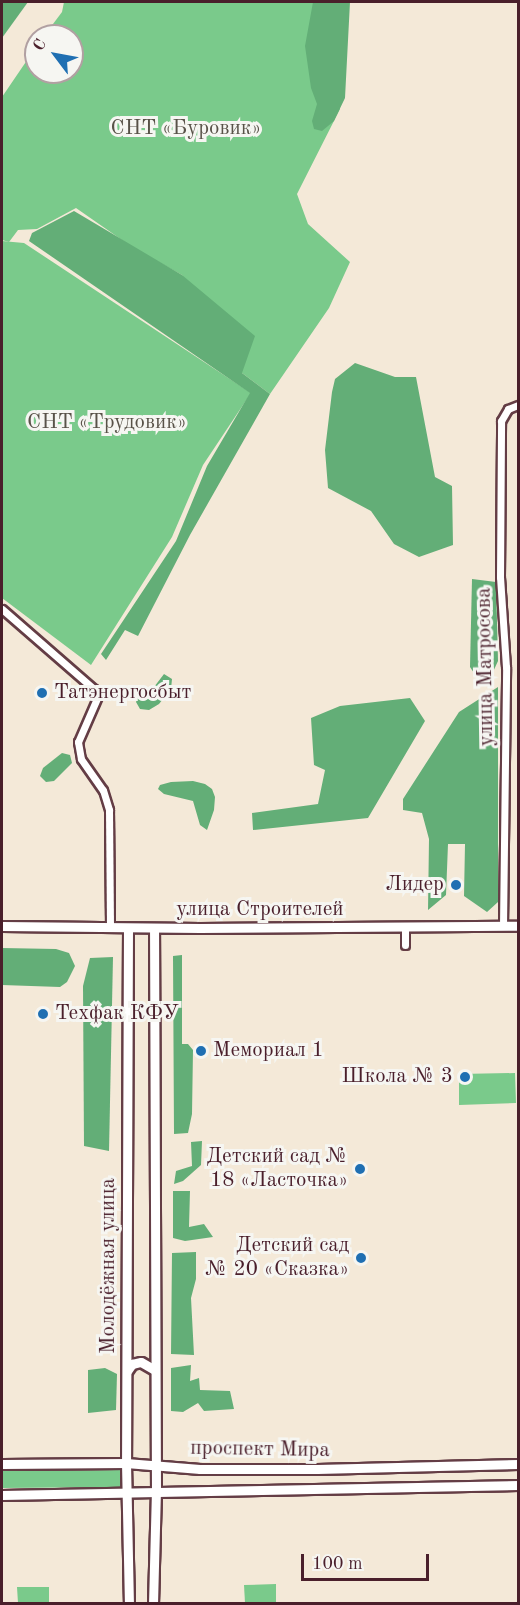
<!DOCTYPE html>
<meta charset="utf-8">
<style>
body{margin:0}
#map{position:relative;width:520px;height:1605px;overflow:hidden;background:#f4e9d8;font-family:"Old Standard TT",serif}
div>[style]{position:absolute}
.green>*{inset:0;background:#7aca8b}
.forest>*{inset:0;background:#63ae77}
.roads{filter:drop-shadow(2px 0 #643d45) drop-shadow(-2px 0 #643d45) drop-shadow(0 2px #643d45) drop-shadow(0 -2px #643d45)}
.street>*{height:7px;margin:-3.5px;padding:0 3.5px;transform-origin:3.5px;border-radius:3.5px;background:#fff}
.secondary>*{height:9px;margin:-4.5px;padding:0 4.5px;transform-origin:4.5px;border-radius:4.5px;background:#fff}
.dots>*{width:16px;height:16px;translate:-50% -50%;box-sizing:border-box;border:3px solid #f6f6f2;border-radius:50%}
span{translate:-50% -50%;white-space:nowrap;text-align:center;line-height:1.15;-webkit-text-stroke:6px #f6f6f2;paint-order:stroke}
.park-label{font-size:21px;color:#585248}
.street-label{font-size:21px;color:#4a1f2b}
.poi-label{font-size:21px;color:#4a1f2b}
.left{translate:0 -50%;text-align:left}
.right{translate:-100% -50%;text-align:right}
.frame{position:absolute;inset:0;border:3px solid #4a1f2b;pointer-events:none}
.north{position:absolute;left:24px;top:24px;width:60px;height:60px;box-sizing:border-box;background:#f6f6f2;border:2px solid #b1a0a2;border-radius:50%;rotate:302deg;font-size:16px;font-weight:700;line-height:24px;text-align:center;color:#4a1f2b}
.north::after{content:'';display:block;margin:auto;width:21px;height:27px;background:#1f6fb2;clip-path:polygon(50% 0,100% 100%,50% 72%,0 100%)}
.scale{position:absolute;left:301px;top:1554px;width:128px;height:27px;box-sizing:border-box;border:3px solid #4a1f2b;border-top:0;padding-left:8px;font-size:18px;line-height:21px;white-space:nowrap;color:#4a1f2b;-webkit-text-stroke:4px #f6f6f2;paint-order:stroke}
</style>
<div id="map">
<div class="green">
<div style="clip-path:polygon(64px 2px,338px 2px,340px 109px,297px 194px,308px 224px,350px 262px,329px 308px,270px 394px,242px 373px,182px 275px,132px 247px,76px 208px,37px 229px,18px 230px,9px 242px,2px 240px,2px 97px,36px 47px,36px 72px,72px 72px,72px 36px,44px 36px,62px 12px)"></div>
<div style="clip-path:polygon(2px 241px,24px 243px,251px 393px,203px 465px,172px 537px,91px 665px,2px 598px)"></div>
<div style="clip-path:polygon(515px 1073px,516px 1103px,459px 1105px,459px 1074px)"></div>
<div style="clip-path:polygon(124px 1470px,124px 1487px,2px 1488px,2px 1471px)"></div>
<div style="clip-path:polygon(276px 1584px,276px 1603px,245px 1603px,244px 1585px)"></div>
<div style="clip-path:polygon(17px 1587px,49px 1587px,49px 1603px,18px 1603px)"></div>
</div>
<div class="forest">
<div style="clip-path:polygon(2px 2px,28px 2px,2px 38px)"></div>
<div style="clip-path:polygon(313px 2px,350px 2px,345px 98px,334px 121px,322px 131px,314px 129px,312px 121px,317px 104px,311px 88px,305px 46px)"></div>
<div style="clip-path:polygon(74px 211px,182px 275px,255px 336px,242px 373px,270px 394px,190px 535px,138px 636px,125px 630px,106px 660px,101px 654px,176px 541px,207px 466px,250px 393px,29px 241px,32px 233px)"></div>
<div style="clip-path:polygon(355px 363px,395px 377px,416px 377px,435px 477px,452px 486px,453px 545px,419px 557px,394px 544px,371px 511px,328px 488px,325px 450px,332px 392px,335px 379px)"></div>
<div style="clip-path:polygon(472px 579px,496px 582px,498px 661px,492px 674px,476px 676px,470px 667px)"></div>
<div style="clip-path:polygon(164px 674px,172px 679px,171px 689px,159px 704px,149px 710px,140px 709px,136px 702px,139px 694px,151px 691px)"></div>
<div style="clip-path:polygon(498px 687px,498px 902px,487px 912px,464px 896px,465px 844px,448px 844px,446px 895px,428px 910px,429px 839px,422px 813px,403px 810px,403px 799px,459px 712px)"></div>
<div style="clip-path:polygon(410px 698px,425px 721px,368px 818px,253px 830px,252px 813px,318px 804px,325px 770px,314px 765px,311px 718px,340px 706px)"></div>
<div style="clip-path:polygon(62px 753px,70px 755px,72px 763px,54px 781px,46px 782px,40px 776px,43px 768px)"></div>
<div style="clip-path:polygon(193px 781px,205px 784px,212px 789px,215px 797px,214px 810px,207px 830px,200px 825px,193px 801px,164px 794px,158px 789px,160px 785px,171px 782px)"></div>
<div style="clip-path:polygon(2px 948px,56px 949px,69px 953px,75px 966px,67px 982px,60px 987px,2px 985px)"></div>
<div style="clip-path:polygon(182px 955px,182px 1044px,188px 1044px,193px 1050px,192px 1114px,188px 1133px,174px 1134px,173px 956px)"></div>
<div style="clip-path:polygon(113px 957px,109px 1151px,84px 1146px,83px 986px,90px 958px)"></div>
<div style="clip-path:polygon(202px 1141px,201px 1165px,183px 1181px,174px 1184px,176px 1171px,192px 1166px,191px 1142px)"></div>
<div style="clip-path:polygon(173px 1191px,190px 1191px,189px 1227px,204px 1224px,213px 1237px,185px 1241px,173px 1238px)"></div>
<div style="clip-path:polygon(196px 1252px,196px 1279px,191px 1298px,194px 1355px,171px 1354px,172px 1253px)"></div>
<div style="clip-path:polygon(191px 1365px,190px 1381px,199px 1378px,200px 1390px,230px 1391px,234px 1409px,204px 1411px,198px 1403px,183px 1412px,171px 1411px,171px 1368px)"></div>
<div style="clip-path:polygon(105px 1368px,117px 1374px,116px 1410px,88px 1413px,88px 1370px)"></div>
</div>
<div class="roads">
<div class="street">
<div style="left:2px;top:609px;width:122px;rotate:41deg"></div>
<div style="left:94px;top:689px;width:8px;rotate:60deg"></div>
<div style="left:98px;top:696px;width:50px;rotate:113.5deg"></div>
<div style="left:78px;top:742px;width:17px;rotate:80deg"></div>
<div style="left:81px;top:759px;width:38px;rotate:55deg"></div>
<div style="left:103px;top:790px;width:21px;rotate:73deg"></div>
<div style="left:109px;top:810px;width:118px;rotate:89.5deg"></div>
<div style="left:503px;top:926px;width:259px;rotate:-89.3deg"></div>
<div style="left:506px;top:667px;width:90px;rotate:-93.8deg"></div>
<div style="left:500px;top:577px;width:156px;rotate:-89.6deg"></div>
<div style="left:501px;top:421px;width:14px;rotate:-60deg"></div>
<div style="left:508px;top:409px;width:11px;rotate:-22deg"></div>
<div style="left:405px;top:927px;width:18px;rotate:90deg"></div>
</div>
<div class="secondary">
<div style="left:2px;top:926px;width:198px;rotate:0.6deg"></div>
<div style="left:200px;top:928px;width:318px;rotate:-0.4deg"></div>
<div style="left:128px;top:928px;width:535px;rotate:90.21deg"></div>
<div style="left:126px;top:1463px;width:141px;rotate:88.8deg"></div>
<div style="left:127px;top:1371px;width:9px;rotate:-54deg"></div>
<div style="left:132px;top:1364px;width:9px;rotate:-13deg"></div>
<div style="left:141px;top:1362px;width:16px;rotate:30deg"></div>
<div style="left:2px;top:1464px;width:124px;rotate:-0.5deg"></div>
<div style="left:126px;top:1463px;width:74px;rotate:4.6deg"></div>
<div style="left:200px;top:1469px;width:117px"></div>
<div style="left:317px;top:1469px;width:201px;rotate:-1.4deg"></div>
<div style="left:2px;top:1495px;width:516px;rotate:-1.11deg"></div>
<div style="left:153px;top:1604px;width:112px;rotate:-88.5deg"></div>
<div style="left:156px;top:1492px;width:564px;rotate:-90.2deg"></div>
</div>
</div>
<div class="dots">
<div style="left:42px;top:693px;background:#1f6fb2"></div>
<div style="left:456px;top:885px;background:#1f6fb2"></div>
<div style="left:43px;top:1014px;background:#1f6fb2"></div>
<div style="left:201px;top:1051px;background:#1f6fb2"></div>
<div style="left:465px;top:1077px;background:#1f6fb2"></div>
<div style="left:360px;top:1169px;background:#1f6fb2"></div>
<div style="left:361px;top:1258px;background:#1f6fb2"></div>
</div>
<div class="park-label">
<span style="left:186px;top:129px">СНТ «Буровик»</span>
<span style="left:107px;top:423px">СНТ «Трудовик»</span>
</div>
<div class="street-label">
<span style="left:486px;top:667px;rotate:-91deg">улица Матросова</span>
<span style="left:260px;top:910px">улица Строителей</span>
<span style="left:109px;top:1266px;rotate:-90deg">Молодёжная улица</span>
<span style="left:260px;top:1450px;rotate:1deg">проспект Мира</span>
</div>
<div class="poi-label">
<span class="left" style="left:54px;top:693px">Татэнергосбыт</span>
<span class="right" style="left:444px;top:885px">Лидер</span>
<span class="left" style="left:55px;top:1014px">Техфак КФУ</span>
<span class="left" style="left:213px;top:1051px">Мемориал 1</span>
<span class="right" style="left:453px;top:1077px">Школа № 3</span>
<span class="right" style="left:348px;top:1169px">Детский сад №<br>18 «Ласточка»</span>
<span class="right" style="left:349px;top:1258px">Детский сад<br>№ 20 «Сказка»</span>
</div>
<div class="frame"></div>
<div class="north">С</div>
<div class="scale">100 m</div>
</div>
